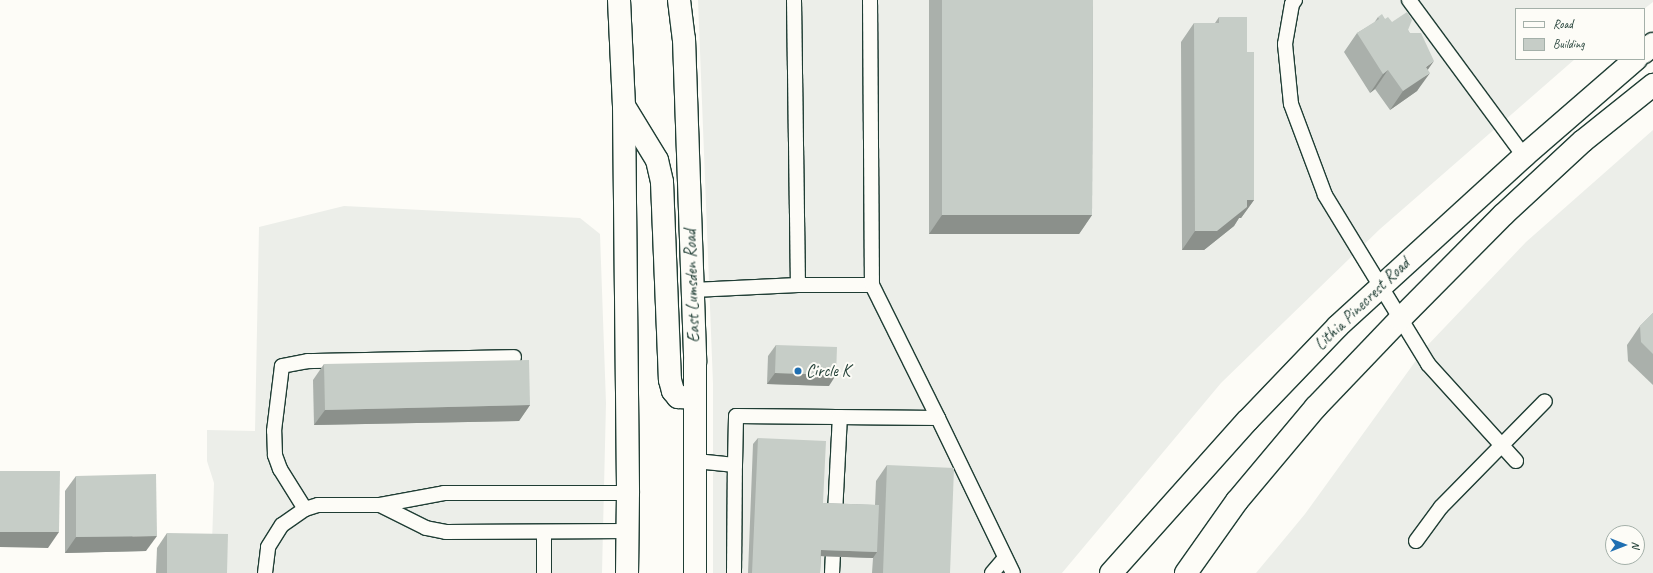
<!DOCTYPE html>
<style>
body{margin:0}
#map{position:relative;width:1653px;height:573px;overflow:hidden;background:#fdfcf7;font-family:Caveat,sans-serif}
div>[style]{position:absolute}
.built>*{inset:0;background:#eceee9}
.roads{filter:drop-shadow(1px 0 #1f3d34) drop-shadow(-1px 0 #1f3d34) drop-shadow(0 1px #1f3d34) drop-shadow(0 -1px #1f3d34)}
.lane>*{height:14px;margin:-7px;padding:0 7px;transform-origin:7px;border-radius:7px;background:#fdfcf7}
.secondary>*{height:22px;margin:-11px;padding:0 11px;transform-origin:11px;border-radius:11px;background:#fdfcf7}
.wall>*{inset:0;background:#aab0ab}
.shaded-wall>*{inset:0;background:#8b908b}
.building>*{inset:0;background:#c6cdc7}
.dots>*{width:11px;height:11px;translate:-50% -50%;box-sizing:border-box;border:2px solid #fdfcf7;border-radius:50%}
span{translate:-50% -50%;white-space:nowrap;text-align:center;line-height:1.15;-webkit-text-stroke:4px #fdfcf7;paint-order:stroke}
.street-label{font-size:17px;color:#1f3d34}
.poi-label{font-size:17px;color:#1f3d34}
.left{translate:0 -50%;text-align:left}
.legend{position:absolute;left:1515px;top:8px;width:130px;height:52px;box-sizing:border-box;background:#fdfcf7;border:1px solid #a4b0a9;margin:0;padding:5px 7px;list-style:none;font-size:12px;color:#1f3d34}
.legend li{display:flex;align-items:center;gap:8px;height:20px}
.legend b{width:20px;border:1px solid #a4b0a9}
.north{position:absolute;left:1605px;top:525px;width:40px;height:40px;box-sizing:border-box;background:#fdfcf7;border:1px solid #a4b0a9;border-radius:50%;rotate:90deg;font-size:11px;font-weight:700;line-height:16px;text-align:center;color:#1f3d34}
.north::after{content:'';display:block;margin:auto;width:14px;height:18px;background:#1f6fb2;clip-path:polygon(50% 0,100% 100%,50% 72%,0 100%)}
</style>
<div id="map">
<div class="built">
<div style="clip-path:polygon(698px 0,1653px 0,1653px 2px,1644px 9px,1516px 9px,1516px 59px,1575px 59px,1380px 229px,1221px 383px,1062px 573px,713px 573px,713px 384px)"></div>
<div style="clip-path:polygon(evenodd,1653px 130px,1653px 573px,1256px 573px,1305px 514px,1425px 348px,1526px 242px,1653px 130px,1613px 533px,1637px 533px,1637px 557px,1613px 557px,1613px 533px)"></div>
<div style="clip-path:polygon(344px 206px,580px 218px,600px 234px,606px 403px,602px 573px,211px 573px,214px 483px,207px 461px,207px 430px,255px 431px,259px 227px)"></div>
</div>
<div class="roads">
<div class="lane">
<div style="left:794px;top:0;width:285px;rotate:89.2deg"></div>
<div style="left:798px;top:285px;width:74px"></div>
<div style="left:870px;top:0;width:285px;rotate:89.6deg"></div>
<div style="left:872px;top:285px;width:148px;rotate:63.6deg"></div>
<div style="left:1295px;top:0;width:5px;rotate:127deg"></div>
<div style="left:1292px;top:4px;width:41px;rotate:99.9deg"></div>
<div style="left:1285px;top:44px;width:60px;rotate:84.3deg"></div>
<div style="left:1291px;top:104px;width:97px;rotate:69.5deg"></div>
<div style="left:1325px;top:195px;width:198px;rotate:58.6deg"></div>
<div style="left:1428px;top:364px;width:131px;rotate:47.8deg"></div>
<div style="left:1409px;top:0;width:194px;rotate:53.6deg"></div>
<div style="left:693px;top:290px;width:105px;rotate:-2.7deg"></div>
<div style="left:696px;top:461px;width:39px;rotate:6deg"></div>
<div style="left:735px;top:465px;width:49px;rotate:-88.8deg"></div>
<div style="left:736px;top:416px;width:202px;rotate:0.6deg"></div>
<div style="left:938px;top:418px;width:172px;rotate:64.2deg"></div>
<div style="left:380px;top:505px;width:51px;rotate:26.6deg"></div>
<div style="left:426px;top:528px;width:20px;rotate:11deg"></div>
<div style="left:446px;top:532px;width:182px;rotate:-0.3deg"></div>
<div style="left:305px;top:509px;width:47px;rotate:-122deg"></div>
<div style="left:280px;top:469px;width:15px;rotate:-110deg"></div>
<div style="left:275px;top:455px;width:24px;rotate:-92deg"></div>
<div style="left:274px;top:431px;width:65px;rotate:-83deg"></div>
<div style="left:282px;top:366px;width:26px;rotate:-11deg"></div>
<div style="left:308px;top:361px;width:206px;rotate:-1.1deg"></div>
<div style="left:1416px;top:541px;width:42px;rotate:-53.7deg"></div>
<div style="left:1441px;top:507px;width:148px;rotate:-45.5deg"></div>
<div style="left:265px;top:573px;width:26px;rotate:-83deg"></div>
<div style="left:268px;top:547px;width:26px;rotate:-58deg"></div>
<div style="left:282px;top:525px;width:28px;rotate:-35deg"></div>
<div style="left:305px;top:509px;width:14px;rotate:-17deg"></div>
<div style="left:318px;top:505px;width:62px"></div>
<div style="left:380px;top:505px;width:65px;rotate:-10.6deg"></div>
<div style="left:444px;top:493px;width:184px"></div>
<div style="left:544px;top:573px;width:41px;rotate:-90deg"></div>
<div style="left:734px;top:573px;width:108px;rotate:-89.5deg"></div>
<div style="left:832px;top:573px;width:156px;rotate:-87.1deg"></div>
<div style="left:992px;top:573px;width:18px;rotate:-49deg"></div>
</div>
<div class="secondary">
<div style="left:619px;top:0;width:106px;rotate:87.3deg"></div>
<div style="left:624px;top:106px;width:387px;rotate:89.4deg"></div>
<div style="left:628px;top:493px;width:80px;rotate:90.7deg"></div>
<div style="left:679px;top:0;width:39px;rotate:83deg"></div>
<div style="left:684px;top:39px;width:323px;rotate:88deg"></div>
<div style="left:695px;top:362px;width:211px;rotate:90deg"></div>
<div style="left:1644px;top:52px;width:12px;rotate:-42deg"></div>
<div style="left:624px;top:106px;width:63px;rotate:58.6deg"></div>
<div style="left:657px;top:160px;width:23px;rotate:77deg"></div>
<div style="left:662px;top:182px;width:198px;rotate:87.7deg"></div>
<div style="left:670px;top:380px;width:11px;rotate:75deg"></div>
<div style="left:673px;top:391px;width:8px;rotate:50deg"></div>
<div style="left:678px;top:397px;width:17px;rotate:3deg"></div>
<div style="left:1111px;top:573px;width:205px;rotate:-48.2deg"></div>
<div style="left:1248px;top:420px;width:130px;rotate:-46.2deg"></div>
<div style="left:1338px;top:326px;width:252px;rotate:-42.4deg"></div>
<div style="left:1524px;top:156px;width:148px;rotate:-40.9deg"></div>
<div style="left:1186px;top:573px;width:88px;rotate:-54.7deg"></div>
<div style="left:1237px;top:501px;width:123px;rotate:-50deg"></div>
<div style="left:1316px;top:407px;width:122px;rotate:-46.3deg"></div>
<div style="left:1400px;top:319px;width:146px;rotate:-45.3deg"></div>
<div style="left:1503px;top:215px;width:109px;rotate:-42.8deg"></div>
<div style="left:1583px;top:141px;width:90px;rotate:-38.7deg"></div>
</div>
</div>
<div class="wall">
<div style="clip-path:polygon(929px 0,1093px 0,1092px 215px,1079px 234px,929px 234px)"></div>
<div style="clip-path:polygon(1219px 17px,1247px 52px,1254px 200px,1241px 218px,1239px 218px,1234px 226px,1204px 250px,1182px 250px,1181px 42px,1194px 23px,1215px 23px)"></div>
<div style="clip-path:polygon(1378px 17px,1385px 19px,1408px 30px,1428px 70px,1417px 91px,1390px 110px,1375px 89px,1370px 93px,1344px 52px,1357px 33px,1374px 23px)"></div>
<div style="clip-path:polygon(1653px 313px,1653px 385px,1628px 361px,1627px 345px,1640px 326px)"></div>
<div style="clip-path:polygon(776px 345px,829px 386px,767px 384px,768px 356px)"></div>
<div style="clip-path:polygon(324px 364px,530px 405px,519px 421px,314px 425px,313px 380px)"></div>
<div style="clip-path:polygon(758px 438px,823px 503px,875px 505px,876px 481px,887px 465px,950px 573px,872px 573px,873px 558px,821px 556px,820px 573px,748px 573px,753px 444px)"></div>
<div style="clip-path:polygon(76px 476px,146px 551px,65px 553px,65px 491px)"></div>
<div style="clip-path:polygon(167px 533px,227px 573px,156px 573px,157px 548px)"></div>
</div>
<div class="shaded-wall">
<div style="clip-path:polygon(1434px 61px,1422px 78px,1430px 73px,1417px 91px,1390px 110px,1403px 91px,1426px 67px)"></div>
<div style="clip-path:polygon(1388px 70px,1375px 89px,1370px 93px,1383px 74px)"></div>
<div style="clip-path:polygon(1247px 200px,1254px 200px,1241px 218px,1239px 218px,1234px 226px,1204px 250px,1182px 250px,1195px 231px)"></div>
<div style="clip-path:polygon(942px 215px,1092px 215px,1079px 234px,929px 234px)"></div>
<div style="clip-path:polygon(775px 373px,836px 375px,829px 386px,767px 384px)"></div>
<div style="clip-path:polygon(530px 405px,519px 421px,314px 425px,325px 410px)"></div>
<div style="clip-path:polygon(0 532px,59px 532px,48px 548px,0 547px)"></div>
<div style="clip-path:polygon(157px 536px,146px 551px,65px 553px,76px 537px)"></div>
<div style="clip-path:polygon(821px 550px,877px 552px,873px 558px,817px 556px)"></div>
</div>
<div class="building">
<div style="clip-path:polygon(942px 0,1093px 0,1092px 215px,942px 215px)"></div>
<div style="clip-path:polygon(1407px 12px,1412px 20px,1408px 30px,1410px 33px,1421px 33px,1434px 61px,1426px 67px,1430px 73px,1403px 91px,1388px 70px,1383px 74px,1357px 33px,1379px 19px,1378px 17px,1382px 14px,1385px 19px,1388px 17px,1392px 22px)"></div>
<div style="clip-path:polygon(1219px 17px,1247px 17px,1247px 52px,1254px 52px,1254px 200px,1247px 200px,1247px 207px,1217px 231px,1195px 231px,1194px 23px,1219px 23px)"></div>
<div style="clip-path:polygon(1653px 313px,1653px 354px,1641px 342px,1640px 326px)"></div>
<div style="clip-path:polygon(776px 345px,837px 347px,836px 375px,775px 373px)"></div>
<div style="clip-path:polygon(529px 360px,530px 405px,325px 410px,324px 364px)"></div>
<div style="clip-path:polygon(758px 438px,826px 441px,823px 503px,879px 505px,877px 552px,821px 550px,820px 573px,752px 573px)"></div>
<div style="clip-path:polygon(887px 465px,954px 468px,950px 573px,883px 573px)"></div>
<div style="clip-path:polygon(0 471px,60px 471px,59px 532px,0 532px)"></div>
<div style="clip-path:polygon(156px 474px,157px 536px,76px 537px,76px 476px)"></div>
<div style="clip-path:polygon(167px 533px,228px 534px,227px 573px,167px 573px)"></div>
</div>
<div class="dots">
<div style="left:798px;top:371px;background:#1f6fb2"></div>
</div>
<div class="street-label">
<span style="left:692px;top:286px;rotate:-92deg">East Lumsden Road</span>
<span style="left:1362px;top:304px;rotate:-44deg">Lithia Pinecrest Road</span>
</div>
<div class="poi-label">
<span class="left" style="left:806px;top:371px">Circle K</span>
</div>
<ul class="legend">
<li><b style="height:5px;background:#fdfcf7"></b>Road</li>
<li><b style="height:11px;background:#c6cdc7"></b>Building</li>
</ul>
<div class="north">N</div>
</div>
